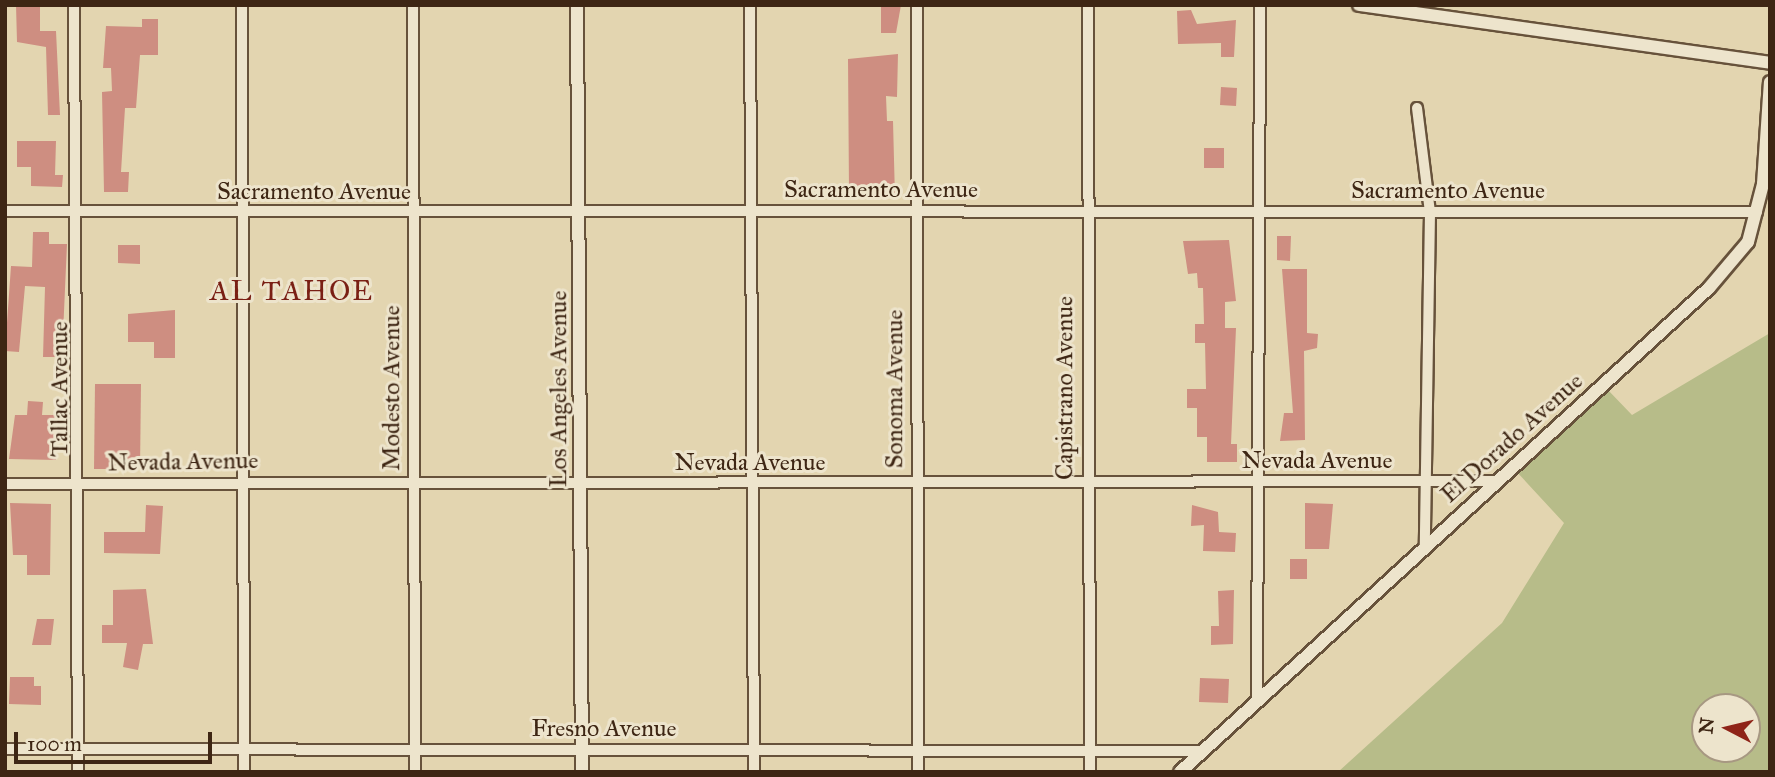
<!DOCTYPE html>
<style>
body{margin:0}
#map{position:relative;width:1775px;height:777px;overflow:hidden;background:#e3d5b0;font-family:"IM FELL Great Primer",serif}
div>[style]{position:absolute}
.green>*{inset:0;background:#b7bc89}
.building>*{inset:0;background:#ce8e81}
.roads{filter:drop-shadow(2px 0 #67523b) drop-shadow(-2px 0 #67523b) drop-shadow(0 2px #67523b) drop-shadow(0 -2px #67523b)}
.minor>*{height:10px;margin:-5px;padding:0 5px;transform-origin:5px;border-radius:5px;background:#ede4cc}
.tertiary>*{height:12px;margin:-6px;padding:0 6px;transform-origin:6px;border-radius:6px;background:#ede4cc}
span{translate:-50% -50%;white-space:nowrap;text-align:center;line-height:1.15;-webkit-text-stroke:6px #ede4cc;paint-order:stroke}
.street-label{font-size:24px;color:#3e2614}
.quarter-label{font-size:28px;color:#7a1f14;letter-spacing:2px}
.frame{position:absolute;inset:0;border:7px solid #3e2614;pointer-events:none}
.north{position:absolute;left:1691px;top:693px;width:70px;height:70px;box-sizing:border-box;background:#ede4cc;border:2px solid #a79882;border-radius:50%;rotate:277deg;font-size:19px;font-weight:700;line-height:28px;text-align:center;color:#3e2614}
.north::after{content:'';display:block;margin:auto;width:24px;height:32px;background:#8f2418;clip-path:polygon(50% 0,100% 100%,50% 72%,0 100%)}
.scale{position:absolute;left:14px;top:732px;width:198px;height:32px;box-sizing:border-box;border:4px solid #3e2614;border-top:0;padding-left:9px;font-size:21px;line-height:24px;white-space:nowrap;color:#3e2614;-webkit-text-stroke:5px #ede4cc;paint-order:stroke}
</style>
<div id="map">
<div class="green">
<div style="clip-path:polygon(evenodd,1770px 333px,1770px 772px,1338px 772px,1502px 623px,1564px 523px,1516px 471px,1607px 389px,1632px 415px,1770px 333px,1705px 707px,1747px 707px,1747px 749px,1705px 749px,1705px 707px)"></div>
</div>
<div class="building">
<div style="clip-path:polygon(16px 5px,40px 5px,40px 31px,56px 31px,60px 115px,48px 115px,46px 47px,17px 42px)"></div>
<div style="clip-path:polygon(881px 5px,901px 5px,896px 33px,881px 33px)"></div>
<div style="clip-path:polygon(1191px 10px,1197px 24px,1236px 20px,1234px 57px,1221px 57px,1221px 43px,1178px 44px,1177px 11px)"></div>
<div style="clip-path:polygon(142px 19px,158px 19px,158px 55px,140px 55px,136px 108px,125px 108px,121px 172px,129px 172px,128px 192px,104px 192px,102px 92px,112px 91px,111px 68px,103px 68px,106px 26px,142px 27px)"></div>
<div style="clip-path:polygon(898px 54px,897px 97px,886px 96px,887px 121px,893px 121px,895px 198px,849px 192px,848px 59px)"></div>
<div style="clip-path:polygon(1221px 87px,1237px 88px,1236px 106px,1220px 105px)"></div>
<div style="clip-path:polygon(17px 141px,56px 141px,55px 175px,63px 175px,62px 187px,31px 186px,31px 167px,17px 167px)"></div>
<div style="clip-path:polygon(1204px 148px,1224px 148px,1224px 168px,1204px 168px)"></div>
<div style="clip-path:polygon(33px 232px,49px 232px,49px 244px,67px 244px,62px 357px,43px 357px,45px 287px,25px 286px,19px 352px,5px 351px,11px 266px,32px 267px)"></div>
<div style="clip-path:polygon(1277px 236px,1291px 236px,1290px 261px,1277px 260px)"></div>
<div style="clip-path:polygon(1229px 240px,1236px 301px,1225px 302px,1225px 328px,1236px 328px,1231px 444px,1237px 444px,1237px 462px,1207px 462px,1207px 437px,1197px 437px,1197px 408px,1187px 408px,1187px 389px,1206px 389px,1205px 343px,1195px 343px,1195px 324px,1204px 324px,1203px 288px,1198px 288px,1197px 273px,1188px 274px,1183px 241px)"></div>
<div style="clip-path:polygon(118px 245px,140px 245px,140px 264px,118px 263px)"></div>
<div style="clip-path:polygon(1282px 269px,1307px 269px,1307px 333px,1318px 334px,1317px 348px,1304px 351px,1305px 440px,1280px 441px,1284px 413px,1293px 413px)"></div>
<div style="clip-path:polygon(175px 310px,175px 358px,154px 358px,154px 342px,128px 342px,128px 314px)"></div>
<div style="clip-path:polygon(95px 384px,141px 384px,140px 469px,94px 469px)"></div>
<div style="clip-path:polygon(28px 401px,43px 402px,42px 415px,57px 415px,56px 460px,9px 459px,15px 415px,27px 415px)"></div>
<div style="clip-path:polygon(10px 503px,51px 504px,50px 575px,27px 575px,27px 555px,13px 555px)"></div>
<div style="clip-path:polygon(1305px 503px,1333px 504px,1329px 549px,1305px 549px)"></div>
<div style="clip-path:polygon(146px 505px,163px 506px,160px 554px,104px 553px,104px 532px,145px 532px)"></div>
<div style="clip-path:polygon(1192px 505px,1218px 512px,1219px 532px,1236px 533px,1235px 552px,1203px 551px,1204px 525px,1191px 526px)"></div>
<div style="clip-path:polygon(1290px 559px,1307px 559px,1307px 579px,1290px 579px)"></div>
<div style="clip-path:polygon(146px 589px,153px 644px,143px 644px,138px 670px,123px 667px,127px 643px,102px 643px,102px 625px,113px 625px,113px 590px)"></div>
<div style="clip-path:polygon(1234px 590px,1233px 644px,1211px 645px,1211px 626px,1219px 626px,1218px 591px)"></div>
<div style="clip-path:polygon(37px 619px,54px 619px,51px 645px,32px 645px)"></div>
<div style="clip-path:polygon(10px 677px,34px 677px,34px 686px,41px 686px,41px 705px,9px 704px)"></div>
<div style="clip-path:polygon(1200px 678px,1229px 679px,1228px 703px,1199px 702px)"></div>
</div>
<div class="roads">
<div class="minor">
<div style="left:74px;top:5px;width:767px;rotate:89.7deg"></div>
<div style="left:242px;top:5px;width:767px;rotate:89.85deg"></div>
<div style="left:413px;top:5px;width:767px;rotate:89.85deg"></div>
<div style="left:750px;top:5px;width:767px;rotate:89.7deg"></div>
<div style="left:917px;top:5px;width:767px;rotate:89.93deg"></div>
<div style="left:1088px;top:5px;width:767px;rotate:89.85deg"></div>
<div style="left:1417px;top:108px;width:106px;rotate:82.9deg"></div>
<div style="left:1430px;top:213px;width:333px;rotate:90.9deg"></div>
<div style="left:5px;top:211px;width:1752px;rotate:0.03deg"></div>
<div style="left:5px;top:484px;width:1491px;rotate:-0.12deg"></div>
<div style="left:1257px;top:701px;width:696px;rotate:-89.75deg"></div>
<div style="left:5px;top:749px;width:1198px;rotate:0.1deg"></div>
</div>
<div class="tertiary">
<div style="left:577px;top:5px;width:767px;rotate:89.63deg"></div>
<div style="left:1359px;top:5px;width:415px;rotate:8deg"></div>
<div style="left:1180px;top:772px;width:717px;rotate:-42.46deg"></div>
<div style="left:1709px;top:288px;width:60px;rotate:-49.7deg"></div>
<div style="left:1748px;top:242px;width:60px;rotate:-75.5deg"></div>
<div style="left:1763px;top:184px;width:102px;rotate:-86.1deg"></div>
</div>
</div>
<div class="street-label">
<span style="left:881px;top:190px">Sacramento Avenue</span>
<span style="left:1448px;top:191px">Sacramento Avenue</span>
<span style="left:314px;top:192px">Sacramento Avenue</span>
<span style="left:392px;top:388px;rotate:-90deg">Modesto Avenue</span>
<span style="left:1065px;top:388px;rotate:-90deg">Capistrano Avenue</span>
<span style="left:60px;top:389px;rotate:-90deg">Tallac Avenue</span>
<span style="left:559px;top:389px;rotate:-90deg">Los Angeles Avenue</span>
<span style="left:895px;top:389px;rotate:-90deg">Sonoma Avenue</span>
<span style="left:1512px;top:438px;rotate:-42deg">El Dorado Avenue</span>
<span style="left:1317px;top:461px">Nevada Avenue</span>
<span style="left:183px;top:462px;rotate:-1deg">Nevada Avenue</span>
<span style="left:750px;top:463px">Nevada Avenue</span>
<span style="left:604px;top:729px">Fresno Avenue</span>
</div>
<div class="quarter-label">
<span style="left:292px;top:291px">AL TAHOE</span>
</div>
<div class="frame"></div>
<div class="north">N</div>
<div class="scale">100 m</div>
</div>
